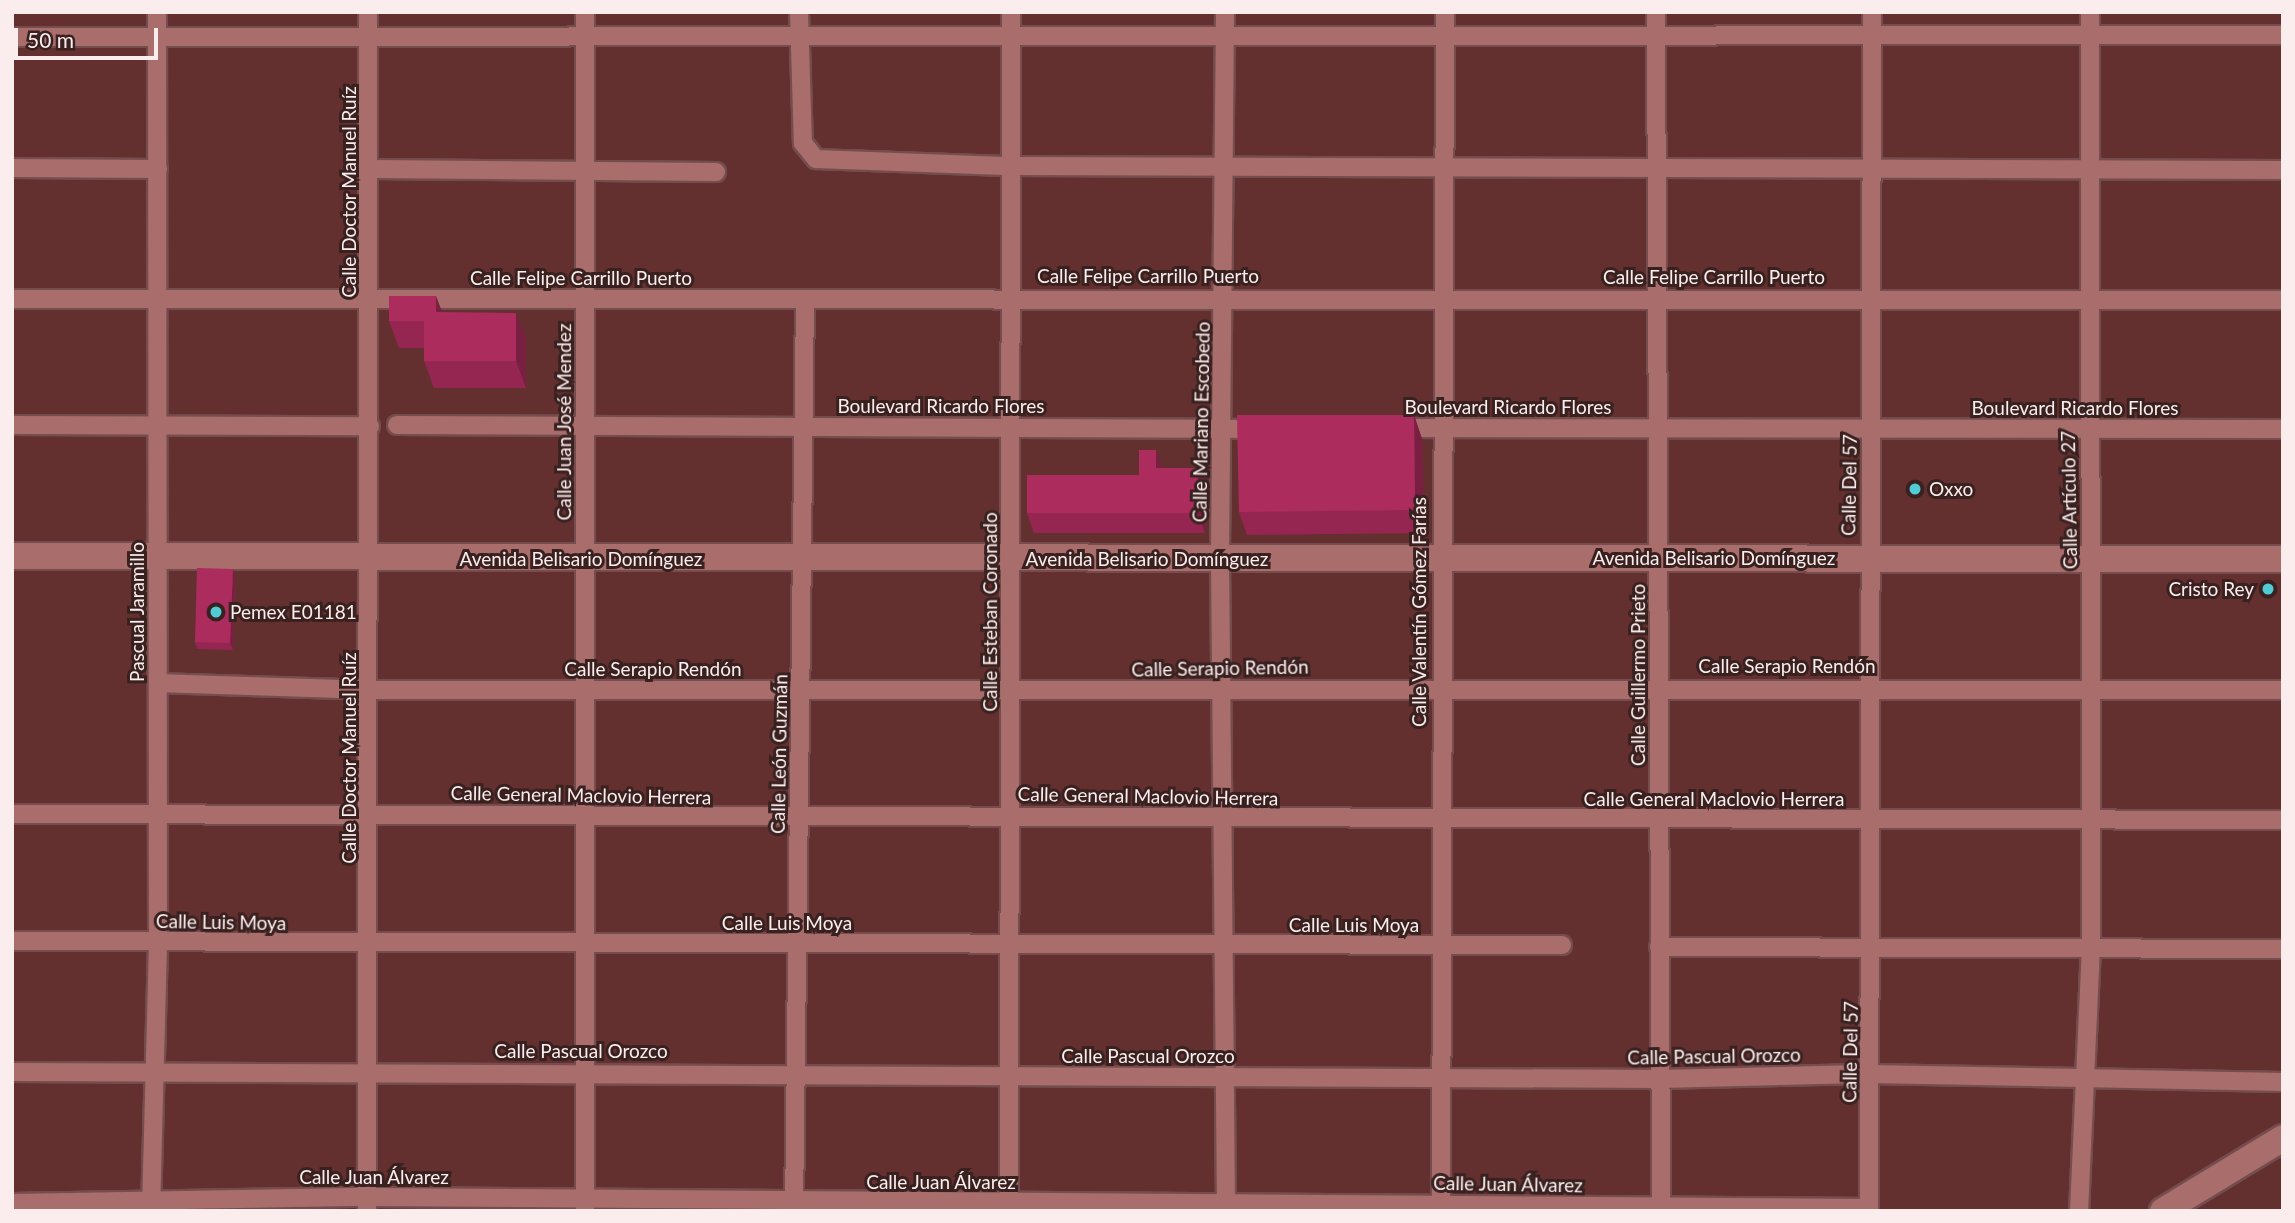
<!DOCTYPE html>
<meta charset="utf-8">
<style>
body{margin:0}
#map{position:relative;width:2295px;height:1223px;overflow:hidden;background:#64302f;font-family:Lato,sans-serif}
div>[style]{position:absolute}
.roads{filter:drop-shadow(2px 0 #754d4f) drop-shadow(-2px 0 #754d4f) drop-shadow(0 2px #754d4f) drop-shadow(0 -2px #754d4f)}
.street>*{height:18px;margin:-9px;padding:0 9px;transform-origin:9px;border-radius:9px;background:#a96e6c}
.secondary>*{height:26px;margin:-13px;padding:0 13px;transform-origin:13px;border-radius:13px;background:#a96e6c}
.wall>*{inset:0;background:#952651}
.shaded-wall>*{inset:0;background:#791f42}
.building>*{inset:0;background:#ad2c5e}
.dots>*{width:19px;height:19px;translate:-50% -50%;box-sizing:border-box;border:4px solid #392120;border-radius:50%}
span{translate:-50% -50%;white-space:nowrap;text-align:center;line-height:1.15;-webkit-text-stroke:6px #392120;paint-order:stroke}
.street-label{font-size:19px;color:#fbeded}
.poi-label{font-size:19px;color:#fbeded}
.left{translate:0 -50%;text-align:left}
.right{translate:-100% -50%;text-align:right}
.frame{position:absolute;inset:0;border:14px solid #fbeded;pointer-events:none}
.scale{position:absolute;left:14px;top:28px;width:144px;height:32px;box-sizing:border-box;border:4px solid #fbeded;border-top:0;padding-left:9px;font-size:21px;line-height:24px;white-space:nowrap;color:#fbeded;-webkit-text-stroke:5px #392120;paint-order:stroke}
</style>
<div id="map">
<div class="roads">
<div class="street">
<div style="left:799px;top:12px;width:131px;rotate:88.3deg"></div>
<div style="left:803px;top:143px;width:21px;rotate:51deg"></div>
<div style="left:816px;top:159px;width:195px;rotate:2.1deg"></div>
<div style="left:1011px;top:166px;width:1272px;rotate:0.18deg"></div>
<div style="left:1225px;top:12px;width:545px;rotate:90.53deg"></div>
<div style="left:1220px;top:557px;width:654px;rotate:89.47deg"></div>
<div style="left:1656px;top:12px;width:1199px;rotate:89.76deg"></div>
<div style="left:12px;top:37px;width:2271px;rotate:-0.05deg"></div>
<div style="left:12px;top:168px;width:146px;rotate:0.4deg"></div>
<div style="left:371px;top:169px;width:345px;rotate:0.5deg"></div>
<div style="left:12px;top:299px;width:2271px;rotate:0.03deg"></div>
<div style="left:12px;top:425px;width:358px;rotate:0.2deg"></div>
<div style="left:397px;top:425px;width:864px;rotate:0.27deg"></div>
<div style="left:1394px;top:428px;width:889px;rotate:0.06deg"></div>
<div style="left:158px;top:683px;width:212px;rotate:1.9deg"></div>
<div style="left:370px;top:690px;width:1913px"></div>
<div style="left:12px;top:814px;width:2271px;rotate:0.15deg"></div>
<div style="left:12px;top:941px;width:1550px;rotate:0.15deg"></div>
<div style="left:1659px;top:947px;width:624px;rotate:0.18deg"></div>
<div style="left:12px;top:1072px;width:1648px;rotate:0.24deg"></div>
<div style="left:1660px;top:1079px;width:210px;rotate:-1.4deg"></div>
<div style="left:1870px;top:1074px;width:413px;rotate:1.1deg"></div>
<div style="left:12px;top:1203px;width:355px;rotate:-1deg"></div>
<div style="left:367px;top:1197px;width:1502px;rotate:0.42deg"></div>
<div style="left:585px;top:1209px;width:1197px;rotate:-90deg"></div>
<div style="left:151px;top:1211px;width:269px;rotate:-88.5deg"></div>
<div style="left:158px;top:942px;width:930px;rotate:-90.06deg"></div>
<div style="left:367px;top:1211px;width:1199px;rotate:-89.95deg"></div>
<div style="left:794px;top:1211px;width:912px;rotate:-89.31deg"></div>
<div style="left:1009px;top:1211px;width:1199px;rotate:-89.9deg"></div>
<div style="left:1441px;top:1211px;width:1199px;rotate:-89.81deg"></div>
<div style="left:1869px;top:1211px;width:1199px;rotate:-89.86deg"></div>
<div style="left:2079px;top:1211px;width:262px;rotate:-87.4deg"></div>
<div style="left:2091px;top:949px;width:937px;rotate:-90.06deg"></div>
</div>
<div class="secondary">
<div style="left:12px;top:556px;width:2271px;rotate:0.08deg"></div>
<div style="left:2163px;top:1211px;width:140px;rotate:-31.3deg"></div>
</div>
</div>
<div class="wall">
<div style="clip-path:polygon(442px 312px,526px 339px,526px 388px,434px 388px,424px 361px,424px 348px,399px 348px,389px 321px)"></div>
<div style="clip-path:polygon(1414px 415px,1422px 439px,1424px 533px,1247px 535px,1239px 512px)"></div>
<div style="clip-path:polygon(1156px 450px,1162px 468px,1205px 488px,1205px 533px,1034px 533px,1027px 513px,1139px 475px)"></div>
<div style="clip-path:polygon(235px 576px,233px 650px,197px 649px,195px 642px)"></div>
</div>
<div class="shaded-wall">
<div style="clip-path:polygon(436px 296px,446px 322px,436px 312px)"></div>
<div style="clip-path:polygon(516px 313px,526px 339px,526px 388px,516px 361px)"></div>
<div style="clip-path:polygon(1414px 415px,1422px 439px,1424px 533px,1415px 510px)"></div>
<div style="clip-path:polygon(1156px 450px,1163px 470px,1156px 468px)"></div>
<div style="clip-path:polygon(1198px 468px,1205px 488px,1205px 533px,1198px 513px)"></div>
<div style="clip-path:polygon(233px 569px,235px 576px,233px 650px,230px 643px)"></div>
</div>
<div class="building">
<div style="clip-path:polygon(389px 296px,436px 296px,436px 312px,516px 313px,516px 361px,424px 361px,424px 321px,389px 321px)"></div>
<div style="clip-path:polygon(1237px 415px,1414px 415px,1415px 510px,1239px 512px)"></div>
<div style="clip-path:polygon(1139px 450px,1156px 450px,1156px 468px,1198px 468px,1198px 513px,1027px 513px,1027px 475px,1139px 475px)"></div>
<div style="clip-path:polygon(197px 568px,233px 569px,230px 643px,195px 642px)"></div>
</div>
<div class="dots">
<div style="left:1915px;top:489px;background:#51ccd5"></div>
<div style="left:2268px;top:589px;background:#51ccd5"></div>
<div style="left:216px;top:612px;background:#51ccd5"></div>
</div>
<div class="street-label">
<span style="left:349px;top:192px;rotate:-90deg">Calle Doctor Manuel Ruíz</span>
<span style="left:1148px;top:276px">Calle Felipe Carrillo Puerto</span>
<span style="left:1714px;top:277px">Calle Felipe Carrillo Puerto</span>
<span style="left:581px;top:278px">Calle Felipe Carrillo Puerto</span>
<span style="left:941px;top:406px">Boulevard Ricardo Flores</span>
<span style="left:1508px;top:407px">Boulevard Ricardo Flores</span>
<span style="left:2075px;top:408px">Boulevard Ricardo Flores</span>
<span style="left:564px;top:422px;rotate:-90deg">Calle Juan José Mendez</span>
<span style="left:1201px;top:422px;rotate:-89deg">Calle Mariano Escobedo</span>
<span style="left:1849px;top:485px;rotate:-89deg">Calle Del 57</span>
<span style="left:2069px;top:500px;rotate:-91deg">Calle Artículo 27</span>
<span style="left:1714px;top:558px">Avenida Belisario Domínguez</span>
<span style="left:581px;top:559px">Avenida Belisario Domínguez</span>
<span style="left:1147px;top:559px">Avenida Belisario Domínguez</span>
<span style="left:137px;top:612px;rotate:-90deg">Pascual Jaramillo</span>
<span style="left:990px;top:612px;rotate:-90deg">Calle Esteban Coronado</span>
<span style="left:1419px;top:612px;rotate:-90deg">Calle Valentín Gómez Farías</span>
<span style="left:1787px;top:666px">Calle Serapio Rendón</span>
<span style="left:1220px;top:668px;rotate:-1deg">Calle Serapio Rendón</span>
<span style="left:653px;top:669px">Calle Serapio Rendón</span>
<span style="left:1638px;top:675px;rotate:-90deg">Calle Guillermo Prieto</span>
<span style="left:779px;top:754px;rotate:-89deg">Calle León Guzmán</span>
<span style="left:349px;top:758px;rotate:-90deg">Calle Doctor Manuel Ruíz</span>
<span style="left:581px;top:795px;rotate:1deg">Calle General Maclovio Herrera</span>
<span style="left:1148px;top:796px;rotate:1deg">Calle General Maclovio Herrera</span>
<span style="left:1714px;top:799px">Calle General Maclovio Herrera</span>
<span style="left:221px;top:922px;rotate:1deg">Calle Luis Moya</span>
<span style="left:787px;top:923px">Calle Luis Moya</span>
<span style="left:1354px;top:925px">Calle Luis Moya</span>
<span style="left:581px;top:1051px">Calle Pascual Orozco</span>
<span style="left:1850px;top:1052px;rotate:-89deg">Calle Del 57</span>
<span style="left:1148px;top:1056px">Calle Pascual Orozco</span>
<span style="left:1714px;top:1056px;rotate:-1deg">Calle Pascual Orozco</span>
<span style="left:374px;top:1177px">Calle Juan Álvarez</span>
<span style="left:941px;top:1182px">Calle Juan Álvarez</span>
<span style="left:1508px;top:1184px;rotate:1deg">Calle Juan Álvarez</span>
</div>
<div class="poi-label">
<span class="left" style="left:1929px;top:489px">Oxxo</span>
<span class="right" style="left:2254px;top:589px">Cristo Rey</span>
<span class="left" style="left:230px;top:612px">Pemex E01181</span>
</div>
<div class="frame"></div>
<div class="scale">50 m</div>
</div>
